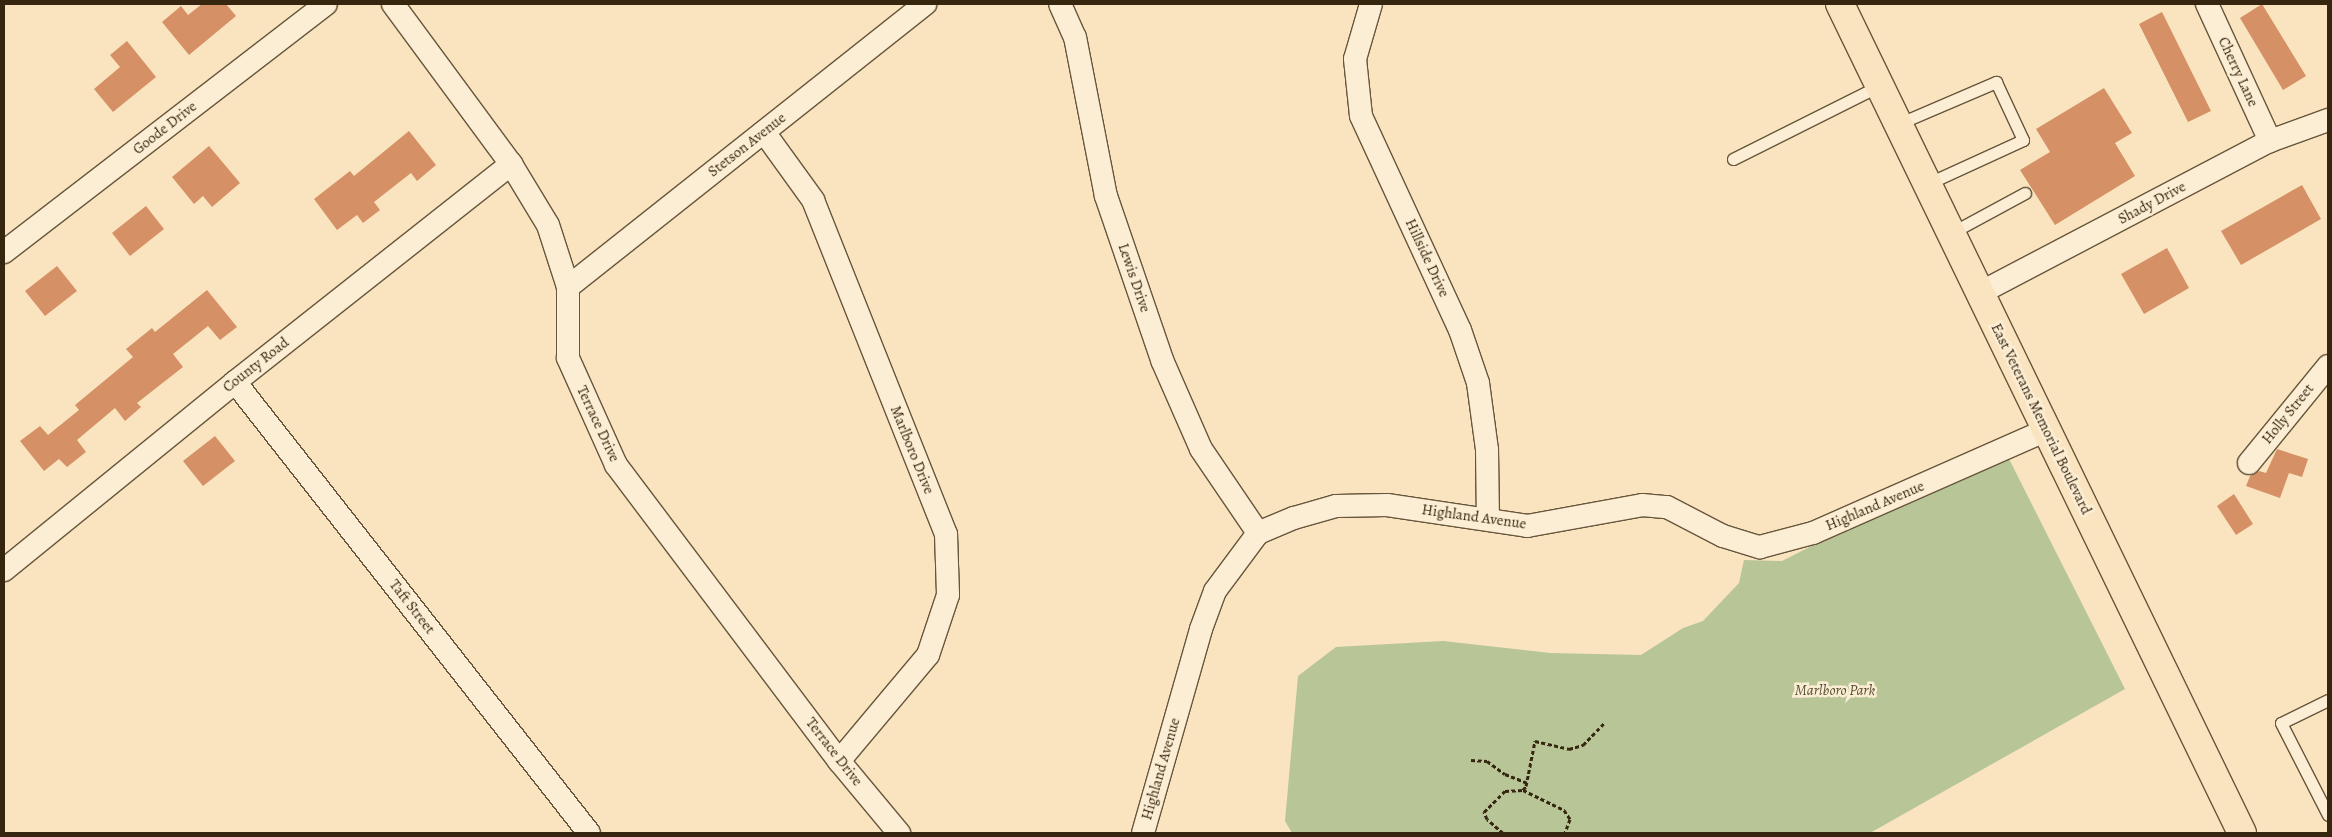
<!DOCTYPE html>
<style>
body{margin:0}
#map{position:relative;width:2332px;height:837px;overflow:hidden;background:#fae4bf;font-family:Alegreya,serif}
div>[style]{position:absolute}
.green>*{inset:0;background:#b7c597}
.building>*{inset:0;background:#d59065}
.path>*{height:3px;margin-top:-1.5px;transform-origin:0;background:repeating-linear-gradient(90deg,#36260f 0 4px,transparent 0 6.5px)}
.roads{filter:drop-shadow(1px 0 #67563b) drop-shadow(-1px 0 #67563b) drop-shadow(0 1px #67563b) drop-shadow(0 -1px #67563b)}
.lane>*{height:11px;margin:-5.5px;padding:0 5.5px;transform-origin:5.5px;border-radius:5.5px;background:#fcedd5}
.street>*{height:22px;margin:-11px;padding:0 11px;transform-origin:11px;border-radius:11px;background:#fcedd5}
.primary>*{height:28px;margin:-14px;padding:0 14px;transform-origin:14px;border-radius:14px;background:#fae4bf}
span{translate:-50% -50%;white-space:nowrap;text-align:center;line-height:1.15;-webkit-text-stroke:5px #fcedd5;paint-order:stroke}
.street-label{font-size:15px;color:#36260f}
.park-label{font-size:15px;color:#564e31;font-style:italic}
.frame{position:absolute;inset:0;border:5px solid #36260f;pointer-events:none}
</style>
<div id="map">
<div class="green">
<div style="clip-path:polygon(2004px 449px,2125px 689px,1870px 833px,1292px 833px,1285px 821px,1298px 676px,1336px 647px,1443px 641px,1550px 653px,1641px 655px,1683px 628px,1703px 621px,1739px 583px,1744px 560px,1782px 561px)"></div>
</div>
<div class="building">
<div style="clip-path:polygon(202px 4px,226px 4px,236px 16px,189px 55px,162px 22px,181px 6px,188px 15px)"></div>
<div style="clip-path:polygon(2262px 4px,2306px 76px,2283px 90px,2240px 18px)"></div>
<div style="clip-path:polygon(2162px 12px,2211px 111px,2188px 122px,2139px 24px)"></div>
<div style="clip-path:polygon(127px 41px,156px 77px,113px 112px,94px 89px,120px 67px,110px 55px)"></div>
<div style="clip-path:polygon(2104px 88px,2132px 133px,2115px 143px,2135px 176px,2055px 225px,2020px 170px,2050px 152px,2036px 129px)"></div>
<div style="clip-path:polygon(409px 131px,436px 165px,417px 181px,411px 173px,374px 202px,380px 210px,363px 223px,357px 215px,337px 230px,314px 199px,350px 171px,354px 176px)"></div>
<div style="clip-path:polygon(209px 146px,240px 183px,212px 207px,203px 196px,194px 204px,172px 177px)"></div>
<div style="clip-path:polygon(2302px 185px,2321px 219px,2241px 265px,2221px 231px)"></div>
<div style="clip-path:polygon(146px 206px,164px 229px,130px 256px,112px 233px)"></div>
<div style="clip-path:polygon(2167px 248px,2189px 288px,2144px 314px,2121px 274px)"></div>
<div style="clip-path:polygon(57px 266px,77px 291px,45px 316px,25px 291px)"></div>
<div style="clip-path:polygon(207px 290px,237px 327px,220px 340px,208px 326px,173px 354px,183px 367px,137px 403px,141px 407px,125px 421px,115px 408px,77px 440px,86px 452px,67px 467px,59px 459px,44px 471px,20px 441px,40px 426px,48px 435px,79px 410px,75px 405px,133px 357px,126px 349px,152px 328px,155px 332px)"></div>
<div style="clip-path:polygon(215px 436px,235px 461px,203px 486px,183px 461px)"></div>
<div style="clip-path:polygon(2277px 449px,2308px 459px,2302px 477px,2289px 473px,2280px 498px,2246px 486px,2250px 476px,2259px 471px,2266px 473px)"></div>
<div style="clip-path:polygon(2234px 494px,2253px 524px,2236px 535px,2217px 506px)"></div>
</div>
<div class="path">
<div style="left:1471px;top:760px;width:16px;rotate:4deg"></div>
<div style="left:1487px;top:761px;width:22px;rotate:36deg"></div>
<div style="left:1505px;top:774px;width:24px;rotate:22deg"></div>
<div style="left:1523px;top:790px;width:46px;rotate:26deg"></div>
<div style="left:1564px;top:810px;width:11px;rotate:56deg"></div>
<div style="left:1570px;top:819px;width:15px;rotate:110deg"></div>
<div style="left:1503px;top:833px;width:21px;rotate:-139deg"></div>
<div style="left:1487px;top:819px;width:8px;rotate:-113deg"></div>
<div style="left:1484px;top:812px;width:30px;rotate:-45deg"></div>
<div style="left:1505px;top:791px;width:18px;rotate:-3deg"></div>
<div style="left:1523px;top:790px;width:5px;rotate:-53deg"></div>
<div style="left:1526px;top:786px;width:46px;rotate:-78.7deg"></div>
<div style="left:1535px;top:741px;width:35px;rotate:13deg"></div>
<div style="left:1569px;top:749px;width:15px;rotate:-16deg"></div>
<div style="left:1583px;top:745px;width:32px;rotate:-46deg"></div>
</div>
<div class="roads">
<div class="lane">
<div style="left:1898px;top:124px;width:107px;rotate:-23.2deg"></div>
<div style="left:1996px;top:82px;width:64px;rotate:65deg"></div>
<div style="left:2023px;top:140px;width:106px;rotate:155.4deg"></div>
<div style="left:1733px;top:159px;width:163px;rotate:-26.6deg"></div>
<div style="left:1951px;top:233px;width:84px;rotate:-28.4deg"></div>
<div style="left:2328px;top:700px;width:52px;rotate:153.9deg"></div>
<div style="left:2281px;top:723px;width:103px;rotate:62.9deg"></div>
</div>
<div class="street">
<div style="left:393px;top:4px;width:199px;rotate:53.6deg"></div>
<div style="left:511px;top:164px;width:71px;rotate:58.8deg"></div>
<div style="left:548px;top:225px;width:65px;rotate:72.1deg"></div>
<div style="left:568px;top:287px;width:71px;rotate:90deg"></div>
<div style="left:568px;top:358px;width:117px;rotate:65.8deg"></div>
<div style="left:616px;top:465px;width:371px;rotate:53deg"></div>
<div style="left:839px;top:761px;width:94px;rotate:50.2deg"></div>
<div style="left:1060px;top:4px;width:36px;rotate:66deg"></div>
<div style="left:1075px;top:37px;width:162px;rotate:79deg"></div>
<div style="left:1106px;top:196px;width:173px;rotate:71.1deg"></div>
<div style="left:1162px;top:360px;width:97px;rotate:66.3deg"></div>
<div style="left:1201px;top:449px;width:102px;rotate:55.8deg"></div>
<div style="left:1371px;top:4px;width:57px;rotate:106.2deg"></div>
<div style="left:1355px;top:59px;width:57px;rotate:84deg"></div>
<div style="left:1361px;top:116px;width:236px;rotate:65.2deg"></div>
<div style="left:1460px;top:330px;width:56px;rotate:71.2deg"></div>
<div style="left:1478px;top:383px;width:68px;rotate:82.3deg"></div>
<div style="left:1487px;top:450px;width:69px;rotate:89.2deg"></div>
<div style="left:2207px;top:4px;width:151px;rotate:65.3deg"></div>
<div style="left:764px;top:132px;width:84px;rotate:54.2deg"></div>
<div style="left:813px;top:200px;width:360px;rotate:68.3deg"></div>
<div style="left:946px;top:534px;width:61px;rotate:88.1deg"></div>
<div style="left:948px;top:595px;width:63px;rotate:108.4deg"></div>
<div style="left:928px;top:655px;width:138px;rotate:130deg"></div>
<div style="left:4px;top:252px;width:406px;rotate:-37.6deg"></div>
<div style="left:568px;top:287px;width:456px;rotate:-38.4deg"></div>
<div style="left:1980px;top:293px;width:327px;rotate:-27.7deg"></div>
<div style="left:2270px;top:141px;width:62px;rotate:-19.9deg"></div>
<div style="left:235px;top:382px;width:573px;rotate:51.87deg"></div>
<div style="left:2249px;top:463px;width:125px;rotate:-50.8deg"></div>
<div style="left:4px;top:570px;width:298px;rotate:-39.1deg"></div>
<div style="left:235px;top:382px;width:352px;rotate:-38.3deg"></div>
<div style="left:1143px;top:833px;width:212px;rotate:-74.1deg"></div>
<div style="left:1201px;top:629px;width:40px;rotate:-69.8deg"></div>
<div style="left:1215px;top:591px;width:72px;rotate:-53.4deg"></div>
<div style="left:1258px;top:533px;width:39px;rotate:-23deg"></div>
<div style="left:1294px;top:518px;width:44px;rotate:-15.9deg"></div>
<div style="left:1336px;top:506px;width:51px;rotate:-1.1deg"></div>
<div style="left:1387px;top:505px;width:142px;rotate:8.5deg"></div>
<div style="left:1527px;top:526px;width:117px;rotate:-10.3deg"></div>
<div style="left:1642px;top:505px;width:25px;rotate:5deg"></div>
<div style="left:1667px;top:507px;width:63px;rotate:27.4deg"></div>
<div style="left:1723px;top:536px;width:39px;rotate:17deg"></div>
<div style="left:1760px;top:547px;width:55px;rotate:-14.8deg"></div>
<div style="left:1813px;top:533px;width:255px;rotate:-23.8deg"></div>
</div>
<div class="primary">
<div style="left:1840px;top:4px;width:921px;rotate:64.13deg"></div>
</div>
</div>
<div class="street-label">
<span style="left:2238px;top:72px;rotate:65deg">Cherry Lane</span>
<span style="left:165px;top:128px;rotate:-38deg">Goode Drive</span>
<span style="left:747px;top:145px;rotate:-38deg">Stetson Avenue</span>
<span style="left:2152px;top:203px;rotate:-28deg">Shady Drive</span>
<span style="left:1427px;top:258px;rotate:65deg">Hillside Drive</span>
<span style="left:1134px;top:278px;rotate:71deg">Lewis Drive</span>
<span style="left:256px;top:365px;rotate:-38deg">County Road</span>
<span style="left:2288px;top:414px;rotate:-51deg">Holly Street</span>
<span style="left:2041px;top:419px;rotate:64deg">East Veterans Memorial Boulevard</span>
<span style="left:598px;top:424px;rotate:65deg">Terrace Drive</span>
<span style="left:912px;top:450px;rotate:68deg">Marlboro Drive</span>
<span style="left:1875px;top:506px;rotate:-23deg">Highland Avenue</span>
<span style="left:1474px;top:517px;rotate:8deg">Highland Avenue</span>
<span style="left:412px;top:607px;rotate:52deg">Taft Street</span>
<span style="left:834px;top:752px;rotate:52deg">Terrace Drive</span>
<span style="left:1161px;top:769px;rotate:-74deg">Highland Avenue</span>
</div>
<div class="park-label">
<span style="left:1835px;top:691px">Marlboro Park</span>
</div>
<div class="frame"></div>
</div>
